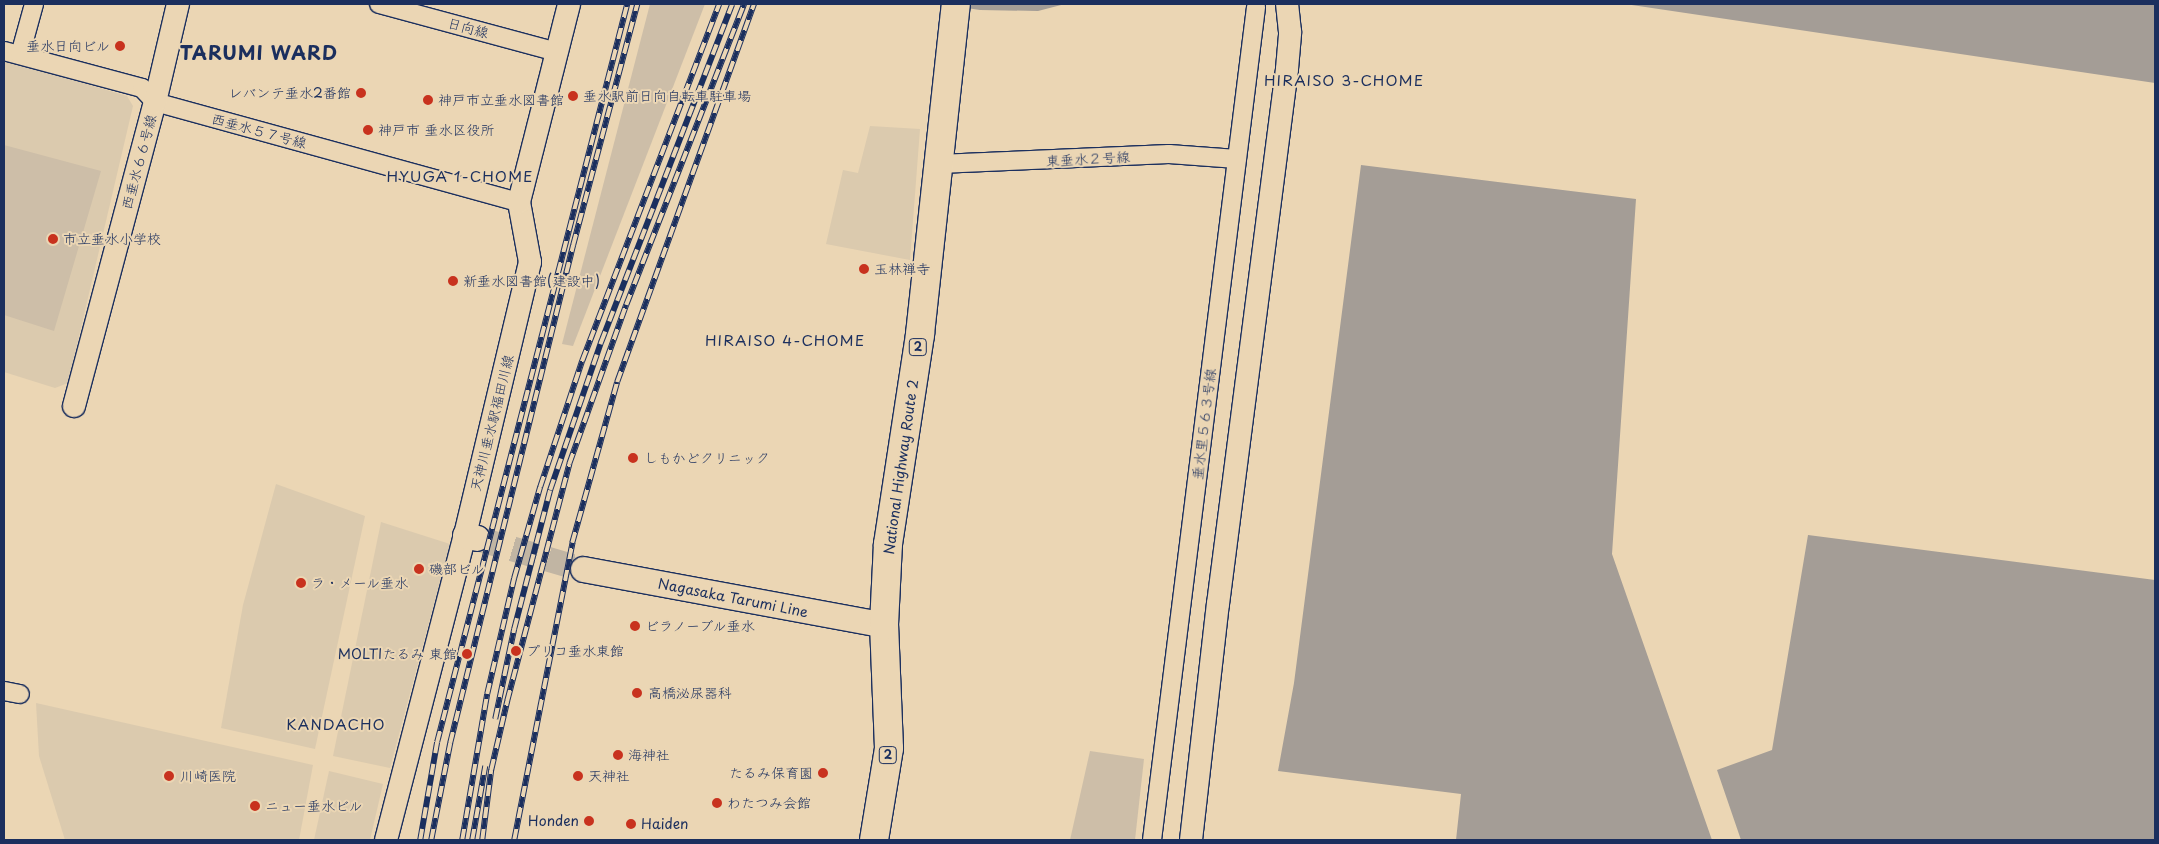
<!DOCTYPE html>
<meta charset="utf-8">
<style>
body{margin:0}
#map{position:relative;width:2159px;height:844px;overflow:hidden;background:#ebd6b4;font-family:"Playpen Sans","Klee One",sans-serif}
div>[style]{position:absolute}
.built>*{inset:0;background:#dbcaae}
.green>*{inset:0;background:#cdbea8}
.water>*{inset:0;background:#a49d96}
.secondary-tunnel>*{height:25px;margin-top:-12.5px;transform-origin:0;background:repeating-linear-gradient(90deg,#c1b5a3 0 25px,transparent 0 37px)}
.roads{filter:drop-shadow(1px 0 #1b2f5e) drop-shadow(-1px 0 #1b2f5e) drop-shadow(0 1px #1b2f5e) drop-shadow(0 -1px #1b2f5e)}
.minor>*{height:18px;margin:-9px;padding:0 9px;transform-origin:9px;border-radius:9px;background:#ebd6b4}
.tertiary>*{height:22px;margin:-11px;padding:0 11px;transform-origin:11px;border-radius:11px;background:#ebd6b4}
.secondary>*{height:25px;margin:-12.5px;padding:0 12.5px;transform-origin:12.5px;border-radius:12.5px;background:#ebd6b4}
.trunk>*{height:28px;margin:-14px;padding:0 14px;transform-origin:14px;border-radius:14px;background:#ebd6b4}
.rail>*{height:5.5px;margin-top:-2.75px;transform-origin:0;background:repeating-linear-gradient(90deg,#ebd6b4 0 11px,#1b2f5e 0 22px);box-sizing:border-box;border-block:1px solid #1b2f5e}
.dots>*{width:14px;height:14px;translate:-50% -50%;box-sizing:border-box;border:2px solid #ebd6b4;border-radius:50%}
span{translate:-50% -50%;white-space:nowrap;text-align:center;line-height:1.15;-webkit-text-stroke:4px #ebd6b4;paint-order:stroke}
.shield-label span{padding:1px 4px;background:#ebd6b4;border:1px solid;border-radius:4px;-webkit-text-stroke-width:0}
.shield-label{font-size:12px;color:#1b2f5e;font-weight:700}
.street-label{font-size:14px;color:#1b2f5e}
.poi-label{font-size:14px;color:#1b2f5e}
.right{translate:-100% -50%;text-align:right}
.left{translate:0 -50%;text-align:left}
.neighbourhood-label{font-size:15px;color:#1b2f5e;letter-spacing:1px}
.district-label{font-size:19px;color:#1b2f5e;font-weight:700;letter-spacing:1px}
.frame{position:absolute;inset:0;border:5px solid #1b2f5e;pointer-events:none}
</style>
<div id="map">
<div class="built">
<div style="clip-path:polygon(4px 60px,127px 96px,133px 106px,68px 383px,55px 388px,4px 372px)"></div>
<div style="clip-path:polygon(870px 126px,920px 129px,910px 260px,826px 244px,843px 170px,858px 173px)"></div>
<div style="clip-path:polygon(276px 484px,365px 516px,315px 749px,221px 728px,243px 605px)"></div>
<div style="clip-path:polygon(381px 522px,450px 544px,390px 768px,333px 756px)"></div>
<div style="clip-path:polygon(36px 703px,313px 765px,299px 840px,65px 840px,39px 756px)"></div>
<div style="clip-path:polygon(329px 771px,383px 784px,370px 840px,314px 840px)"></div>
</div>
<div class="green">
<div style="clip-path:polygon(650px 4px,705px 4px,573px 346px,562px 344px)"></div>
<div style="clip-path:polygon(4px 145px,101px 171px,54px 331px,4px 315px)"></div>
<div style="clip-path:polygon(1090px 751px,1144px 759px,1135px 840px,1070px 840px)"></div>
</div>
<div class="water">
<div style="clip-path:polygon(940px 4px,1065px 4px,1038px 11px,980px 10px)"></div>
<div style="clip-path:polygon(1625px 4px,2155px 4px,2155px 83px)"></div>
<div style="clip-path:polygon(1361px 165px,1636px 199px,1612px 554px,1712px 840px,1456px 840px,1461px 794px,1278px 771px,1294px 683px)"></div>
<div style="clip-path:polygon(1808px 535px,2155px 580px,2155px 840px,1741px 840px,1717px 770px,1772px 750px)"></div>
</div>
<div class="secondary-tunnel">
<div style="left:477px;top:538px;width:110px;rotate:16.3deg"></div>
</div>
<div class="roads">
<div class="minor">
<div style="left:379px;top:4px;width:184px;rotate:15.1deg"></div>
<div style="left:4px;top:51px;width:143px;rotate:15deg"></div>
<div style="left:142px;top:88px;width:19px;rotate:47deg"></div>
<div style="left:155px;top:102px;width:377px;rotate:15.4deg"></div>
<div style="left:20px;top:55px;width:53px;rotate:-74.6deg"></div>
<div style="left:939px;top:164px;width:230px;rotate:-2.5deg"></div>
<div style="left:1169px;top:154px;width:68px;rotate:4.2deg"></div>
<div style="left:4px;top:691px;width:16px;rotate:11deg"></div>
<div style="left:1152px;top:840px;width:839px;rotate:-82.88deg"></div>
</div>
<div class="tertiary">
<div style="left:74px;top:406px;width:315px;rotate:-75.1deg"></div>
<div style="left:155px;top:102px;width:101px;rotate:-76.8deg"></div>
<div style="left:386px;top:840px;width:315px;rotate:-75.5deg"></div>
<div style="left:465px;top:535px;width:281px;rotate:-76.6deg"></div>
<div style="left:530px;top:262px;width:61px;rotate:-100.4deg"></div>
<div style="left:519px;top:202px;width:204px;rotate:-75.8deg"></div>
<div style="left:1191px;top:840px;width:238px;rotate:-83.5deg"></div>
<div style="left:1218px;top:604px;width:539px;rotate:-82.65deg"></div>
<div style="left:1287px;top:69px;width:37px;rotate:-85deg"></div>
<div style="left:1290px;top:32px;width:28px;rotate:-96deg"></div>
</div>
<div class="secondary">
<div style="left:465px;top:535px;width:12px;rotate:14deg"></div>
<div style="left:583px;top:569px;width:306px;rotate:10.5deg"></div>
</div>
<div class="trunk">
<div style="left:874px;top:840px;width:93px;rotate:-80.7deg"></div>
<div style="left:889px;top:748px;width:123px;rotate:-92.3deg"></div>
<div style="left:884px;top:625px;width:81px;rotate:-87.2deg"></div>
<div style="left:888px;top:544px;width:212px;rotate:-81.3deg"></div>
<div style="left:920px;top:334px;width:332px;rotate:-83.8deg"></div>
</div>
</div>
<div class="rail">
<div style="left:495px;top:719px;width:92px;rotate:-78.1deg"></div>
<div style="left:514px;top:629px;width:144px;rotate:-75.5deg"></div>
<div style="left:550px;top:490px;width:157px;rotate:-71deg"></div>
<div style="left:601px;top:342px;width:362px;rotate:-68.8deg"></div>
<div style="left:420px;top:840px;width:99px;rotate:-80.2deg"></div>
<div style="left:437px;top:742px;width:762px;rotate:-75.56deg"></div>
<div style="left:431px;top:840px;width:99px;rotate:-78.9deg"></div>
<div style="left:450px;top:743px;width:513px;rotate:-76.13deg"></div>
<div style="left:573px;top:245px;width:249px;rotate:-75.1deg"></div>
<div style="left:462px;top:840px;width:148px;rotate:-80.3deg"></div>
<div style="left:487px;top:694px;width:119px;rotate:-76.9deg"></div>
<div style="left:514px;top:578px;width:95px;rotate:-74.1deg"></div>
<div style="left:540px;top:487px;width:133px;rotate:-71.6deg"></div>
<div style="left:582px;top:361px;width:382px;rotate:-69deg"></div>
<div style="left:472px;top:840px;width:75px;rotate:-80deg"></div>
<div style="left:482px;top:840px;width:71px;rotate:-82.7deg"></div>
<div style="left:491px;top:770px;width:71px;rotate:-76.9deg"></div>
<div style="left:507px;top:701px;width:245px;rotate:-75.3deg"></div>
<div style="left:569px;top:464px;width:169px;rotate:-70.3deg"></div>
<div style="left:626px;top:305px;width:323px;rotate:-68.6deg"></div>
<div style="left:514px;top:840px;width:303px;rotate:-78.9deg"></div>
<div style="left:572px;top:543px;width:167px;rotate:-74.4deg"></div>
<div style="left:617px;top:382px;width:402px;rotate:-70.1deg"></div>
</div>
<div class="dots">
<div style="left:120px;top:46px;background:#c8321e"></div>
<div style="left:361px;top:93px;background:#c8321e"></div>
<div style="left:573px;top:96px;background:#c8321e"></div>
<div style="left:428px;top:100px;background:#c8321e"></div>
<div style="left:368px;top:130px;background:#c8321e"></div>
<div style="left:53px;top:239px;background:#c8321e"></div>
<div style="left:864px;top:269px;background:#c8321e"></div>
<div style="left:453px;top:281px;background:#c8321e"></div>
<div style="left:633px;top:458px;background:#c8321e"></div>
<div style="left:419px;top:569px;background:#c8321e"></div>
<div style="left:301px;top:583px;background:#c8321e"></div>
<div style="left:635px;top:626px;background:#c8321e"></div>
<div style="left:516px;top:651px;background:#c8321e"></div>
<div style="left:467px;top:654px;background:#c8321e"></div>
<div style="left:637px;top:693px;background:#c8321e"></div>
<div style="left:618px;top:755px;background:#c8321e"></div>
<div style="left:823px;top:773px;background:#c8321e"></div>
<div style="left:169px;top:776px;background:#c8321e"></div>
<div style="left:578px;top:776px;background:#c8321e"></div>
<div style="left:717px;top:803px;background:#c8321e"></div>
<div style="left:255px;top:806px;background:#c8321e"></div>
<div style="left:589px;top:821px;background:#c8321e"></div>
<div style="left:631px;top:824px;background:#c8321e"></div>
</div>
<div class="shield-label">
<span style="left:918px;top:347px">2</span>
<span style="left:888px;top:755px">2</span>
</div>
<div class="street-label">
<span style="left:468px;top:28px;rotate:15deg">日向線</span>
<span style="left:259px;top:131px;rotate:15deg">西垂水５７号線</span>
<span style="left:1088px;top:159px;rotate:-3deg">東垂水２号線</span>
<span style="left:139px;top:162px;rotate:-75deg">西垂水６６号線</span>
<span style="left:492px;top:423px;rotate:-76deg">天神川垂水駅福田川線</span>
<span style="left:1204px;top:424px;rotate:-83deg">垂水里５６３号線</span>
<span style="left:901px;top:467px;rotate:-82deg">National Highway Route 2</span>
<span style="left:733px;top:598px;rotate:11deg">Nagasaka Tarumi Line</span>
</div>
<div class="poi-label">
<span class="right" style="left:110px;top:46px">垂水日向ビル</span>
<span class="right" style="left:351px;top:93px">レバンテ垂水2番館</span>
<span class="left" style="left:583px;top:96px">垂水駅前日向自転車駐車場</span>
<span class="left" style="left:438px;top:100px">神戸市立垂水図書館</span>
<span class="left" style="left:378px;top:130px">神戸市 垂水区役所</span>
<span class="left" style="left:63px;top:239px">市立垂水小学校</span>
<span class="left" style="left:874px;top:269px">玉林禅寺</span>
<span class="left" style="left:463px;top:281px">新垂水図書館(建設中)</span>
<span class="left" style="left:644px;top:458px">しもかどクリニック</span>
<span class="left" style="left:429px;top:569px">磯部ビル</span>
<span class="left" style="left:311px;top:583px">ラ・メール垂水</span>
<span class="left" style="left:645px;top:626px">ビラノーブル垂水</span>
<span class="left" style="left:526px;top:651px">プリコ垂水東館</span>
<span class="right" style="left:457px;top:654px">MOLTIたるみ 東館</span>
<span class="left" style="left:648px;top:693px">高橋泌尿器科</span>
<span class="left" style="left:628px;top:755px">海神社</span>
<span class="right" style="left:813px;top:773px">たるみ保育園</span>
<span class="left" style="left:180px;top:776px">川崎医院</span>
<span class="left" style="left:588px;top:776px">天神社</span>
<span class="left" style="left:727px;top:803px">わたつみ会館</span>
<span class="left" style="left:265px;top:806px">ニュー垂水ビル</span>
<span class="right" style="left:579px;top:821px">Honden</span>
<span class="left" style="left:641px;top:824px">Haiden</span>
</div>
<div class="neighbourhood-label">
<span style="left:1344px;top:80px">HIRAISO 3-CHOME</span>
<span style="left:460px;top:176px">HYUGA 1-CHOME</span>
<span style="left:785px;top:340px">HIRAISO 4-CHOME</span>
<span style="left:336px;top:724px">KANDACHO</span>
</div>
<div class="district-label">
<span style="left:259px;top:53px">TARUMI WARD</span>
</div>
<div class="frame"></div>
</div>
